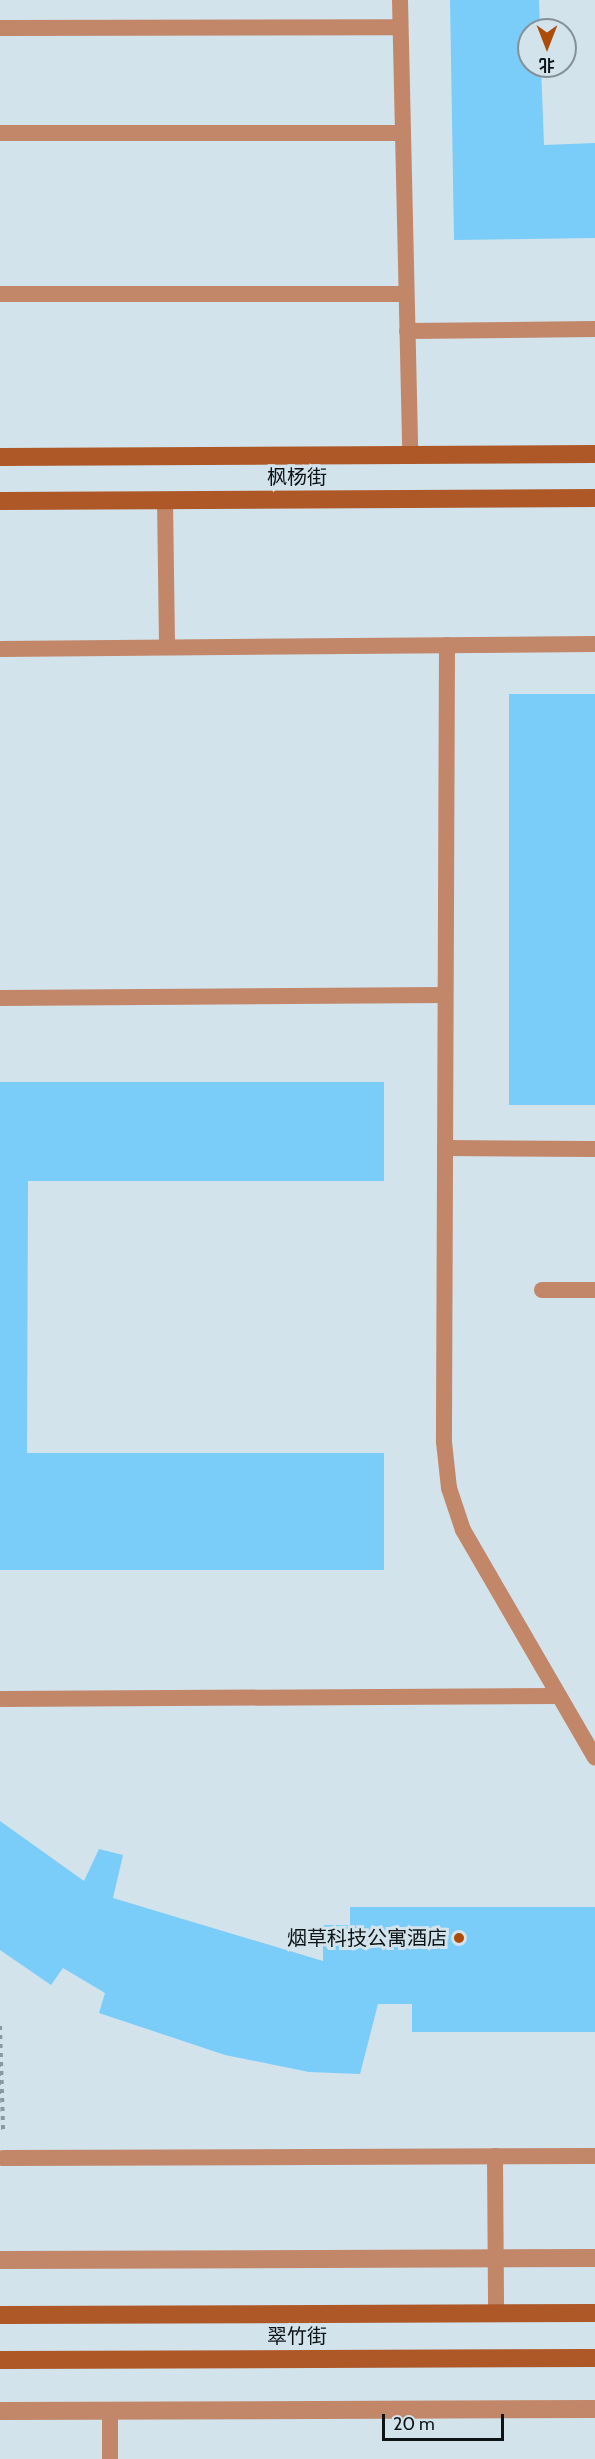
<!DOCTYPE html>
<meta charset="utf-8">
<style>
body{margin:0}
#map{position:relative;width:595px;height:2459px;overflow:hidden;background:#d3e3ec;font-family:Cabin,"Noto Sans SC",sans-serif}
div>[style]{position:absolute}
.building>*{inset:0;background:#7accf9}
.path>*{height:4px;margin-top:-2px;transform-origin:0;background:repeating-linear-gradient(90deg,#8c989f 0 4.5px,transparent 0 9px)}
.lane>*{height:16px;margin:-8px;padding:0 8px;transform-origin:8px;border-radius:8px;background:#c28669}
.street>*{height:18px;margin:-9px;padding:0 9px;transform-origin:9px;border-radius:9px;background:#c28669}
.secondary>*{height:18px;margin:-9px;padding:0 9px;transform-origin:9px;border-radius:9px;background:#ae5727}
.dots>*{width:16px;height:16px;translate:-50% -50%;box-sizing:border-box;border:3px solid #d3e3ec;border-radius:50%}
span{translate:-50% -50%;white-space:nowrap;text-align:center;line-height:1.15;-webkit-text-stroke:6px #d3e3ec;paint-order:stroke}
.street-label{font-size:20px;color:#0d1316}
.poi-label{font-size:20px;color:#0d1316}
.right{translate:-100% -50%;text-align:right}
.north{position:absolute;left:517px;top:18px;width:60px;height:60px;box-sizing:border-box;background:#d3e3ec;border:2px solid #849096;border-radius:50%;rotate:180deg;font-size:16px;font-weight:700;line-height:24px;text-align:center;color:#0d1316}
.north::after{content:'';display:block;margin:auto;width:21px;height:27px;background:#ad4c08;clip-path:polygon(50% 0,100% 100%,50% 72%,0 100%)}
.scale{position:absolute;left:382px;top:2414px;width:122px;height:27px;box-sizing:border-box;border:3px solid #0d1316;border-top:0;padding-left:8px;font-size:18px;line-height:21px;white-space:nowrap;color:#0d1316;-webkit-text-stroke:4px #d3e3ec;paint-order:stroke}
</style>
<div id="map">
<div class="building">
<div style="clip-path:polygon(450px 0,539px 0,540px 30px,529px 30px,529px 66px,541px 66px,544px 145px,595px 143px,595px 238px,454px 240px)"></div>
<div style="clip-path:polygon(509px 694px,595px 694px,595px 1105px,509px 1105px)"></div>
<div style="clip-path:polygon(0 1082px,384px 1082px,384px 1181px,28px 1181px,27px 1453px,384px 1453px,384px 1570px,0 1570px)"></div>
<div style="clip-path:polygon(0 1821px,84px 1881px,99px 1849px,123px 1855px,113px 1898px,323px 1961px,323px 1925px,350px 1925px,350px 1907px,595px 1907px,595px 2032px,412px 2032px,412px 2004px,378px 2004px,360px 2074px,309px 2072px,225px 2055px,99px 2013px,105px 1993px,63px 1968px,51px 1985px,0 1950px)"></div>
</div>
<div class="path">
<div style="left:0;top:2026px;width:104px;rotate:88.3deg"></div>
</div>
<div class="lane">
<div style="left:400px;top:0;width:455px;rotate:88.7deg"></div>
<div style="left:0;top:28px;width:400px;rotate:-0.1deg"></div>
<div style="left:0;top:133px;width:403px"></div>
<div style="left:0;top:294px;width:406px"></div>
<div style="left:407px;top:331px;width:188px;rotate:-0.6deg"></div>
<div style="left:165px;top:500px;width:147px;rotate:89.2deg"></div>
<div style="left:447px;top:645px;width:797px;rotate:90.22deg"></div>
<div style="left:444px;top:1442px;width:46px;rotate:83.8deg"></div>
<div style="left:449px;top:1488px;width:44px;rotate:71.6deg"></div>
<div style="left:463px;top:1530px;width:263px;rotate:59.9deg"></div>
<div style="left:0;top:649px;width:595px;rotate:-0.48deg"></div>
<div style="left:0;top:998px;width:445px;rotate:-0.4deg"></div>
<div style="left:445px;top:1148px;width:150px;rotate:0.4deg"></div>
<div style="left:542px;top:1290px;width:53px"></div>
<div style="left:0;top:1699px;width:559px;rotate:-0.31deg"></div>
<div style="left:495px;top:2156px;width:157px;rotate:89.6deg"></div>
<div style="left:3px;top:2158px;width:592px;rotate:-0.19deg"></div>
<div style="left:110px;top:2411px;width:48px;rotate:90deg"></div>
</div>
<div class="street">
<div style="left:0;top:2260px;width:595px;rotate:-0.19deg"></div>
<div style="left:0;top:2411px;width:595px;rotate:-0.19deg"></div>
</div>
<div class="secondary">
<div style="left:0;top:457px;width:595px;rotate:-0.29deg"></div>
<div style="left:0;top:501px;width:595px;rotate:-0.29deg"></div>
<div style="left:0;top:2315px;width:595px;rotate:-0.19deg"></div>
<div style="left:0;top:2360px;width:595px;rotate:-0.19deg"></div>
</div>
<div class="dots">
<div style="left:459px;top:1938px;background:#ad4c08"></div>
</div>
<div class="street-label">
<span style="left:297px;top:477px">枫杨街</span>
<span style="left:297px;top:2336px">翠竹街</span>
</div>
<div class="poi-label">
<span class="right" style="left:447px;top:1938px">烟草科技公寓酒店</span>
</div>
<div class="north">北</div>
<div class="scale">20 m</div>
</div>
